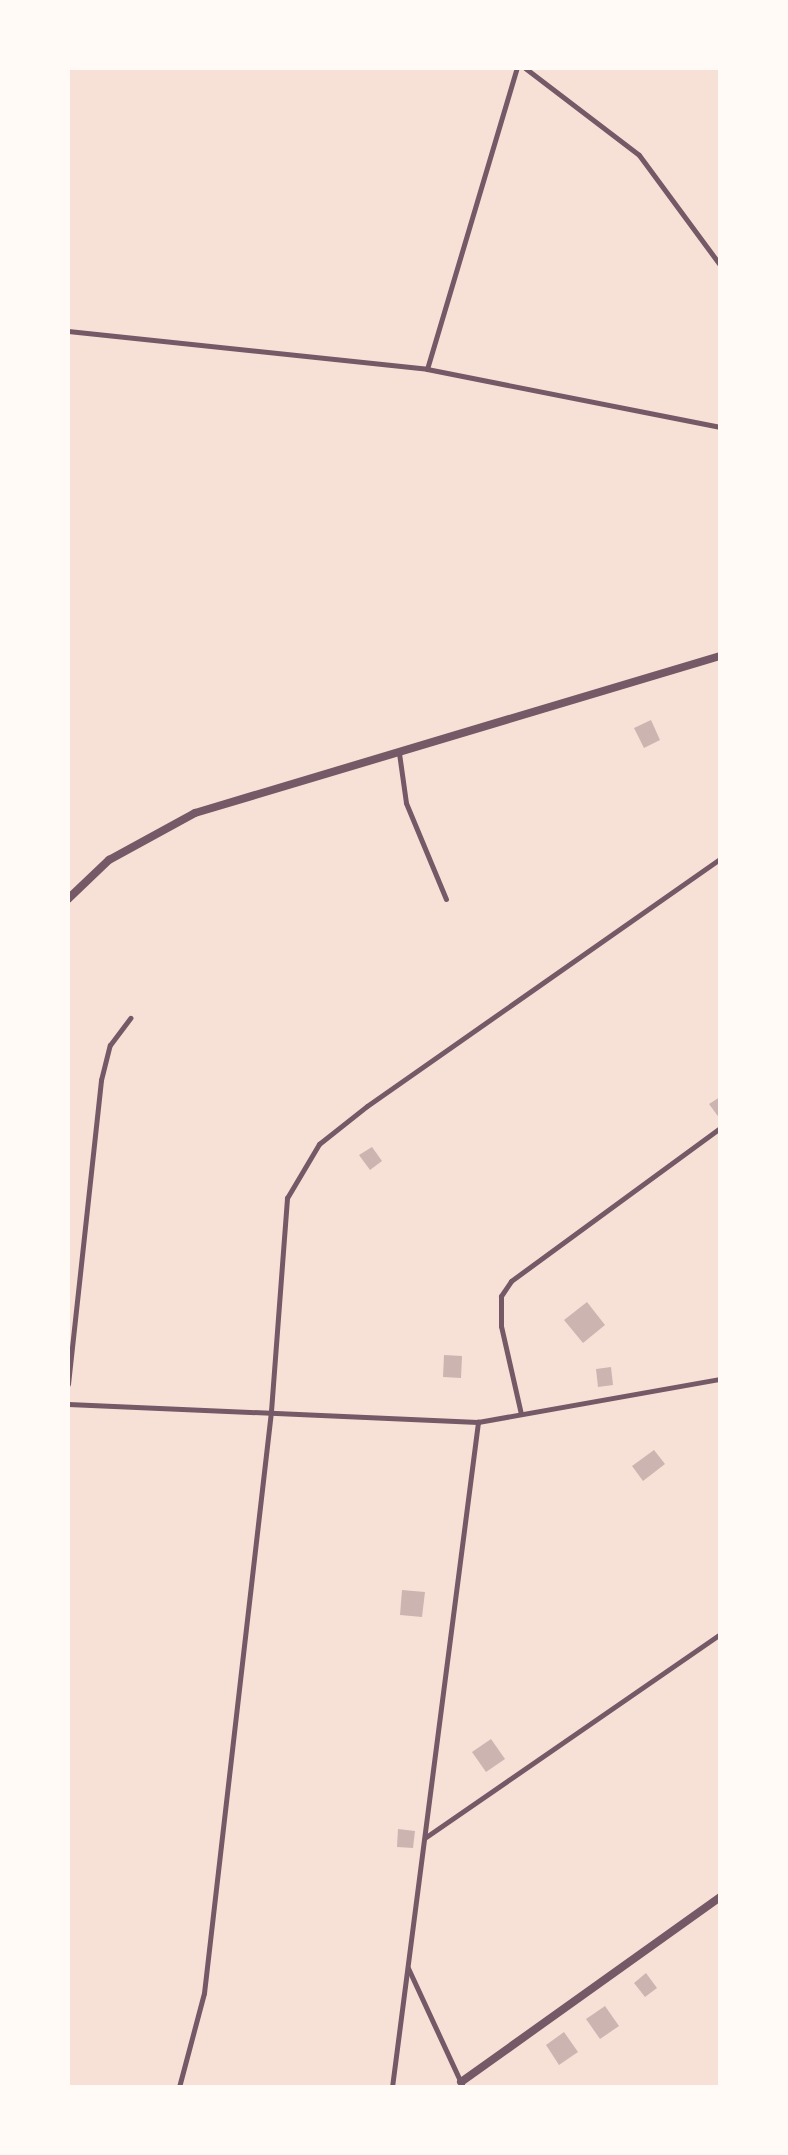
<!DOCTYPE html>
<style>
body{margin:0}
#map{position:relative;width:788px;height:2155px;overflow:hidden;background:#f7e1d7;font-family:Manrope,sans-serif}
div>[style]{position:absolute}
.building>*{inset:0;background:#ccb4b1}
.service>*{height:5px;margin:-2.5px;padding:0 2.5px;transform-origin:2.5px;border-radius:2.5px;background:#755966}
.minor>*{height:8px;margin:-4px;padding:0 4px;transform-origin:4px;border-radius:4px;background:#755966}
span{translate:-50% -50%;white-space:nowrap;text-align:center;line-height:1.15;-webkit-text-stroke:8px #fffaf5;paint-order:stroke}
.frame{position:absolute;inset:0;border:70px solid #fffaf5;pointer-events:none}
</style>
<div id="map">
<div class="building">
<div style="clip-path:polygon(651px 720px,660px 740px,644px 748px,634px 728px)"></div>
<div style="clip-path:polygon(720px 1097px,720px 1119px,709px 1104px)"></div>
<div style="clip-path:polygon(372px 1147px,382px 1161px,370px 1170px,359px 1155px)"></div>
<div style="clip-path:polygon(587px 1302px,605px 1325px,583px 1343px,564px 1320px)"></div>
<div style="clip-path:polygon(444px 1355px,462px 1356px,461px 1378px,443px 1377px)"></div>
<div style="clip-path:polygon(611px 1367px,613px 1385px,598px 1387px,596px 1369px)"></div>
<div style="clip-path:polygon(654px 1450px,665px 1464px,643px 1481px,632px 1466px)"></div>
<div style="clip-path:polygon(402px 1590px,425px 1592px,422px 1617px,400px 1615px)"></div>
<div style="clip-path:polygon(491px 1739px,505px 1759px,486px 1772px,472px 1752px)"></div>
<div style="clip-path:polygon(398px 1829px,415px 1831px,413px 1848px,397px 1847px)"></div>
<div style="clip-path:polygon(646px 1973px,657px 1988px,645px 1997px,634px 1983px)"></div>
<div style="clip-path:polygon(605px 2006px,619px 2026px,600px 2039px,586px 2019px)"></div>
<div style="clip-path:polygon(564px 2032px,578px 2052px,559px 2065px,546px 2045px)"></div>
</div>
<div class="service">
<div style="left:525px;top:68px;width:143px;rotate:37.3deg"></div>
<div style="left:639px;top:155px;width:137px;rotate:53.6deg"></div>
<div style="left:68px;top:331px;width:361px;rotate:6deg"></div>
<div style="left:427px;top:369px;width:299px;rotate:11.2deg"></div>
<div style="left:427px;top:369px;width:314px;rotate:-73.4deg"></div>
<div style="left:399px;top:753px;width:50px;rotate:82deg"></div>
<div style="left:406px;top:803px;width:104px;rotate:67.4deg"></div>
<div style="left:68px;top:1384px;width:306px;rotate:-83.8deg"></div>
<div style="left:101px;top:1080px;width:36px;rotate:-76deg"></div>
<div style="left:110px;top:1045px;width:34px;rotate:-53deg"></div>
<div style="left:68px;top:1404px;width:410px;rotate:2.5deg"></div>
<div style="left:478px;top:1422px;width:246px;rotate:-10.1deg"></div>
<div style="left:521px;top:1414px;width:90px;rotate:-102.8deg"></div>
<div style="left:501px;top:1326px;width:30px;rotate:-90deg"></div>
<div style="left:501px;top:1296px;width:18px;rotate:-56deg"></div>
<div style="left:511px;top:1281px;width:259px;rotate:-36.2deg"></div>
<div style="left:426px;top:1837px;width:357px;rotate:-34.6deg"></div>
<div style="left:408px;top:1968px;width:131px;rotate:65.2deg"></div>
<div style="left:179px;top:2087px;width:97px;rotate:-75.1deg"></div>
<div style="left:204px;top:1993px;width:586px;rotate:-83.43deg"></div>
<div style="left:271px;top:1411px;width:214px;rotate:-85.7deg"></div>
<div style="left:287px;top:1198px;width:63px;rotate:-59.3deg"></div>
<div style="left:319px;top:1144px;width:61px;rotate:-38.4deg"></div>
<div style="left:367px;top:1106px;width:431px;rotate:-35deg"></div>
<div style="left:392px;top:2087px;width:671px;rotate:-82.63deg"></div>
</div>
<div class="minor">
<div style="left:68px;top:899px;width:57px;rotate:-43.6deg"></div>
<div style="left:109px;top:860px;width:98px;rotate:-28.7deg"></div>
<div style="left:195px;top:813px;width:548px;rotate:-16.65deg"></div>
<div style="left:461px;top:2082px;width:318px;rotate:-35.5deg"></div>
</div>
<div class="frame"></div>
</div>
